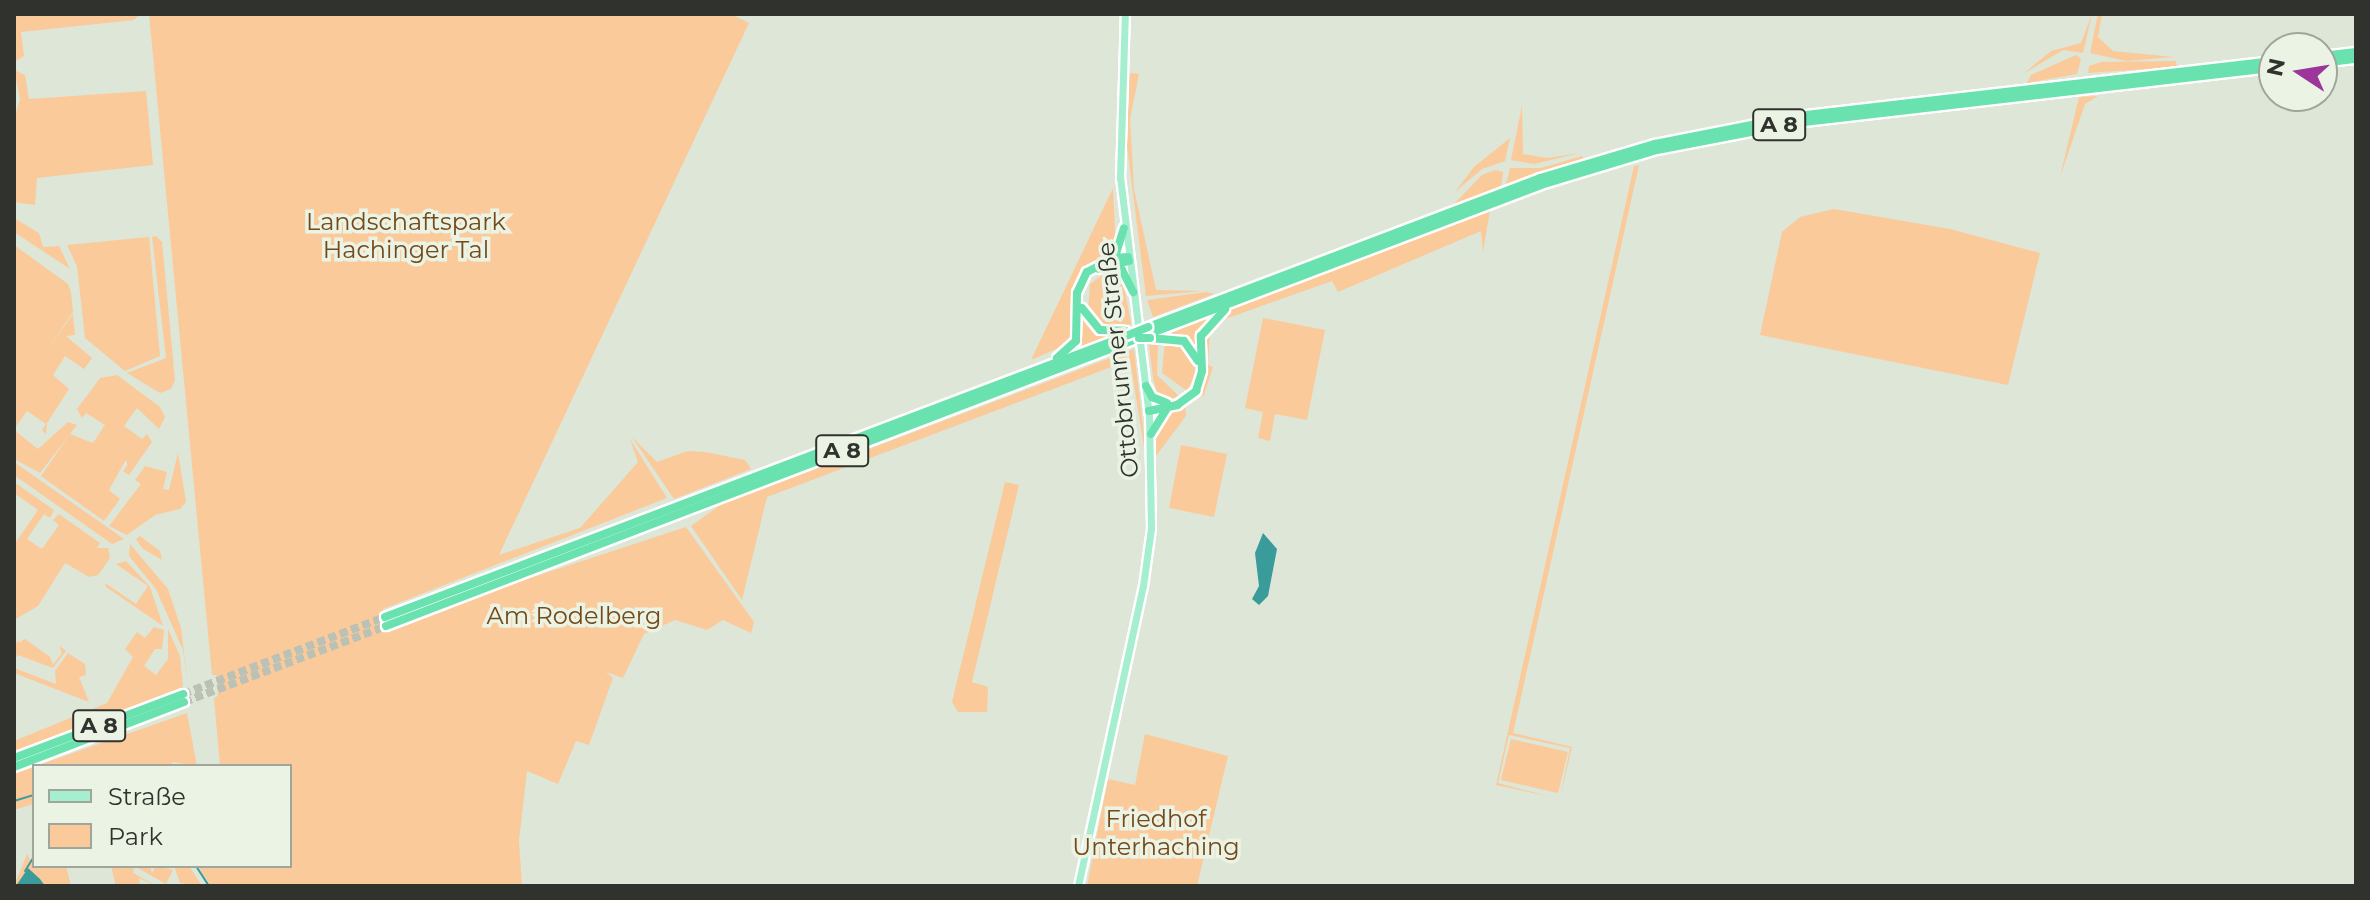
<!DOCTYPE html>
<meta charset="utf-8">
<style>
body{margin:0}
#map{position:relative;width:2370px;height:900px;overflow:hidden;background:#dee6d7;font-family:Montserrat,sans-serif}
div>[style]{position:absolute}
.green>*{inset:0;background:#faca9b}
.water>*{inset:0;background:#3a9b9b}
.stream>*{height:2px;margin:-1px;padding:0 1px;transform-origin:1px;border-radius:1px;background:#3a9b9b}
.highway-tunnel>*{height:8px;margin-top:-4px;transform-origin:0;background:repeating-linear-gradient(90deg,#bbc2b5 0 8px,transparent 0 12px)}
.roads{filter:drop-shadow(2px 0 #fff) drop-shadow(-2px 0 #fff) drop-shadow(0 2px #fff) drop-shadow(0 -2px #fff)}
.major>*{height:7px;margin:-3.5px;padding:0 3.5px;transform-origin:3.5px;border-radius:3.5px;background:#a5eecf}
.highway>*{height:8px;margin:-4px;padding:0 4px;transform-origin:4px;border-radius:4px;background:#69e2af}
.bridges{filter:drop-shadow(2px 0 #fff) drop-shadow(-2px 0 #fff) drop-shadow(0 2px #fff) drop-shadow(0 -2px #fff)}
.highway-bridge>*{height:8px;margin:-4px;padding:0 4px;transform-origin:4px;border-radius:4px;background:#69e2af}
span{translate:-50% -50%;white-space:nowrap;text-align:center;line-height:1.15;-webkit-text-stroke:7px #ebf3e5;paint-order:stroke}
.shield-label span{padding:2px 6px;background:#ebf3e5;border:2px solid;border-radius:6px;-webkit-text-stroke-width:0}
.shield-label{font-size:22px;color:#30332d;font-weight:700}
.park-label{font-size:24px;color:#744a1a}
.street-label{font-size:24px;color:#30332d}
.frame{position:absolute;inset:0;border:16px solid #30332d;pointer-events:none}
.legend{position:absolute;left:32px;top:764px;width:260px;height:104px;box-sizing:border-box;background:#ebf3e5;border:2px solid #a0a69b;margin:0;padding:10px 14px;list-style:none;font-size:24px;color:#30332d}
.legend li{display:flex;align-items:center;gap:16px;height:40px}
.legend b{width:40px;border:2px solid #a0a69b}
.north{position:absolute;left:2258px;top:32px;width:80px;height:80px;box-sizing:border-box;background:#ebf3e5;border:2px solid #a0a69b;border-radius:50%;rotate:282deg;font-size:22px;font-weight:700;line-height:32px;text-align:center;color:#30332d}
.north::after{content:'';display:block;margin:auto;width:28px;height:36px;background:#9c369a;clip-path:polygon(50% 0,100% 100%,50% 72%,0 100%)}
</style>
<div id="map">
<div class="green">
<div style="clip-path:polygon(14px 14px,140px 14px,134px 20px,21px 32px,24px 56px,14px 62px)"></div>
<div style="clip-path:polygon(149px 14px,731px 14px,749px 23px,499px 555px,580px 528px,638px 462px,630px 439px,667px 498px,383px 609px,387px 633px,524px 580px,686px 527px,754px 622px,751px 633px,723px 620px,707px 630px,675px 620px,644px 634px,623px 678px,606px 672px,613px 678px,589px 745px,576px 741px,558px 784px,527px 771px,519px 841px,522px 886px,211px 886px,198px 866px,290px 866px,290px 766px,220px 766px,214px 698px,218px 696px,216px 675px,212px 675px)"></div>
<div style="clip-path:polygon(2092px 14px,2083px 53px,2063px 50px,2023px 74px,2051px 51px,2081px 43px)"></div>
<div style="clip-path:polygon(2098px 14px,2102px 14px,2098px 37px,2113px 51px,2174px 57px,2126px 61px,2090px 53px)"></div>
<div style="clip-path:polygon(2076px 55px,2081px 59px,2077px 74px,2027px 83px,2031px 75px)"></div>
<div style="clip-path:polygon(2176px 61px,2177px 67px,2088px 73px,2089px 66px,2101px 62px)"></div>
<div style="clip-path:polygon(14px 70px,25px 75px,29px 99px,146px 91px,153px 165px,37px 178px,35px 205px,14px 202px,14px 120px,20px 99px)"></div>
<div style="clip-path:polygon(1130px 73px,1139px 74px,1130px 119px,1134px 189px,1156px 290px,1202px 291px,1146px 296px,1126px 138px)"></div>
<div style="clip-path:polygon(2098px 96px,2085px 104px,2060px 177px,2079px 97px)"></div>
<div style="clip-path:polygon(1522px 106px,1523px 154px,1547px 158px,1580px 153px,1534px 164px,1511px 160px)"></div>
<div style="clip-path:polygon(1510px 138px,1505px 161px,1482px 169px,1455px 192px,1474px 167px)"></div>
<div style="clip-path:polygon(1582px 156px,1584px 159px,1506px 185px,1510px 168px,1541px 168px)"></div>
<div style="clip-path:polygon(1639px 165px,1513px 733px,1572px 747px,1560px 798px,1570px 748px,1509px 735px,1498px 783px,1551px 797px,1496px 785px,1634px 166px)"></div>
<div style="clip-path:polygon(1495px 170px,1503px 172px,1501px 187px,1452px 206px,1482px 175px)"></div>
<div style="clip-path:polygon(1113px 188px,1116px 251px,1091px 264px,1080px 277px,1068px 344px,1031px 360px)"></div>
<div style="clip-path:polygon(1834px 209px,1950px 229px,2040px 253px,2008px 385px,1760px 335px,1782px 232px,1800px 217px)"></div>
<div style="clip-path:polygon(1490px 210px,1483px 252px,1481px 231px,1338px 292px,1332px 281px,1225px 319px,1210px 333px,1208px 365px,1213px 367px,1204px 395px,1192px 401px,1197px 392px,1201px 343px,1222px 313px)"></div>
<div style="clip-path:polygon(14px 218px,39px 233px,43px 247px,59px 246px,70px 269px,14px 232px)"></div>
<div style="clip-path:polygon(156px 236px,162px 242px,175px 380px,171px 389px,160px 393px,127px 373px,166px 358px,152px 237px)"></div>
<div style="clip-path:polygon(149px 237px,160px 356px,125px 371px,85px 338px,77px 266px,67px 245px)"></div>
<div style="clip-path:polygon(14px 245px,68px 284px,71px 292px,73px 312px,45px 353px,73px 314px,75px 335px,66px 336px,92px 358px,84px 369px,65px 356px,53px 375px,69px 389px,47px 423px,46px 434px,42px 430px,46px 424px,27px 411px,14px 429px)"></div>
<div style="clip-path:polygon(1108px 271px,1120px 273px,1123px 280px,1131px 324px,1126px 327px,1103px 325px,1088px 312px,1090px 284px)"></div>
<div style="clip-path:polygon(1207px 292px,1214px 294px,1153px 317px,1147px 300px)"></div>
<div style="clip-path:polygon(1082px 318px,1097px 332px,1111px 336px,1072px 350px)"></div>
<div style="clip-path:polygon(1207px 318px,1196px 348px,1171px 333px)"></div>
<div style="clip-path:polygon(1263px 318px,1325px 330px,1307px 420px,1275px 414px,1270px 441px,1258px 438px,1263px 412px,1245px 408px)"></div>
<div style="clip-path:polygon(1165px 340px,1182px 344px,1194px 357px,1195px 375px,1187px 391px,1162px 373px)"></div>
<div style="clip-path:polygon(1158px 341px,1157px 375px,1179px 396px,1166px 401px,1158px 397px,1153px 378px,1149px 345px)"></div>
<div style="clip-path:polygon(1134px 349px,1149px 478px,1130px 360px,767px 497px,742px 600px,691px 526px,720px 505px)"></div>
<div style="clip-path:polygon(117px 375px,160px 407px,165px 417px,159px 429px,137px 408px,124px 426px,142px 439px,147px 434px,152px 442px,129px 475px,123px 471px,127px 466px,127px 461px,125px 461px,109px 490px,120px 499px,104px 521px,41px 476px,70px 434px,93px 443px,105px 425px,86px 413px,82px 418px,77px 409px,100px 378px)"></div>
<div style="clip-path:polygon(1185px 405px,1186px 416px,1156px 456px,1155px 434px,1169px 411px)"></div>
<div style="clip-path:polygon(68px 422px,77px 425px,40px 473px,14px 459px,14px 430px,38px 449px)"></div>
<div style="clip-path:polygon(632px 437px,657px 462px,688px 451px,705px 452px,745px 460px,751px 469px,674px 499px)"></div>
<div style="clip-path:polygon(1181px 445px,1227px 454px,1214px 517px,1169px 508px)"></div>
<div style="clip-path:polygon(178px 453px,186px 502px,180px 509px,155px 515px,127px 535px,109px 526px,141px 484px,135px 480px,145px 466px,167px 472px,163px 489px,169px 490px)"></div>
<div style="clip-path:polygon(14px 462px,124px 539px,112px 544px,14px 475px)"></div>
<div style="clip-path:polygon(14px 482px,54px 510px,50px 518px,44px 514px,27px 539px,42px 549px,59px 525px,53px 520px,59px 514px,100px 543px,97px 548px,108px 548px,110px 558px,98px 575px,89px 577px,65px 563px,38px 606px,14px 620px,14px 545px,38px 510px,14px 493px)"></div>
<div style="clip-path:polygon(1005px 482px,1019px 485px,972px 682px,988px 687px,987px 712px,958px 712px,952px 702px)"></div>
<div style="clip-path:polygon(140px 536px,160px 551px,162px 560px,142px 548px,136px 539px)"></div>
<div style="clip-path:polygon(130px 544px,168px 589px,181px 628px,188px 685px,183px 650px,156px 589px,129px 556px)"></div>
<div style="clip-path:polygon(126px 561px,150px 587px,163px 626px,106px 587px,105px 583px,136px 604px,148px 586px,116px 564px)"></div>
<div style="clip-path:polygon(154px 627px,164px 630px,162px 649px,155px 649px,144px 666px,156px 675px,168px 659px,168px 629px,180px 656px,183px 687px,14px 752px,14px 741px,107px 703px,133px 657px,125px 649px,137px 632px,145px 638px)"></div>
<div style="clip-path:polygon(20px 638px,18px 643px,25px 639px,50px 657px,53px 665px,62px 653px,59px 645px,66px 651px,53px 668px,18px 655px,14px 660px,14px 646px)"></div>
<div style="clip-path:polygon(68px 653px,85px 664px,86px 675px,79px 677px,89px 702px,14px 673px,14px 668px,56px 684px,55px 671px)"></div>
<div style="clip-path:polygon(187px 713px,197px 766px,173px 762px,171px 766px,36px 766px)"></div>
<div style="clip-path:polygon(1145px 734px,1228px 756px,1197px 886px,1087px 886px,1108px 779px,1135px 785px)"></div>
<div style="clip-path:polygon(1511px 739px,1568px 752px,1558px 793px,1501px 780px)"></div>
<div style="clip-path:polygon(34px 767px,33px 804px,14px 810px,14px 774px)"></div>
<div style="clip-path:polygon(27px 854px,34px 866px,66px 866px,71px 886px,14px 886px)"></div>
<div style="clip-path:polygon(111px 866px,150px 866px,152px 873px,156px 866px,173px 870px,166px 884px,134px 866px,133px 873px,157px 886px,139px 878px,140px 886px,116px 886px)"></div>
<div style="clip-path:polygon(174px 866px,189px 866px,202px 886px,180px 883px)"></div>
</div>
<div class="water">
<div style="clip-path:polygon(1263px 533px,1277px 549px,1268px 596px,1259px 605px,1252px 599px,1259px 586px,1255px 553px)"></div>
<div style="clip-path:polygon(28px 868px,40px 879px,45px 886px,16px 886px)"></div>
</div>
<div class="stream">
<div style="left:14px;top:801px;width:21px;rotate:-17deg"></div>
<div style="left:196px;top:866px;width:24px;rotate:57deg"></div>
<div style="left:25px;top:871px;width:15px;rotate:-58deg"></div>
</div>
<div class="highway-tunnel">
<div style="left:183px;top:694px;width:216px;rotate:-20.9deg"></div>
<div style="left:184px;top:702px;width:216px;rotate:-20.6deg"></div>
</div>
<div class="roads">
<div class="major">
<div style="left:1078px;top:886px;width:307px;rotate:-77.8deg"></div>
<div style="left:1143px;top:586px;width:59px;rotate:-82.1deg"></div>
<div style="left:1151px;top:528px;width:112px;rotate:-91deg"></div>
<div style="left:1149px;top:416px;width:240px;rotate:-96.9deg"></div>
<div style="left:1120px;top:178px;width:164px;rotate:-88.3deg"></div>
</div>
<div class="highway">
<div style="left:2322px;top:56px;width:34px;rotate:-7deg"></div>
<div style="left:2322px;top:63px;width:34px;rotate:-7deg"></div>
<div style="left:1115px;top:257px;width:30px;rotate:-73deg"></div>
<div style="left:1112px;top:268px;width:10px;rotate:11deg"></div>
<div style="left:1122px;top:270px;width:25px;rotate:63deg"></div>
<div style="left:1099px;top:269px;width:31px;rotate:-15deg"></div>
<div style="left:1082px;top:308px;width:28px;rotate:51deg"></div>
<div style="left:1100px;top:330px;width:25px;rotate:2deg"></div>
<div style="left:1148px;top:327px;width:419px;rotate:-20.8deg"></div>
<div style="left:1540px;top:178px;width:120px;rotate:-16.5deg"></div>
<div style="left:1655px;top:144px;width:145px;rotate:-11.2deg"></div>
<div style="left:1797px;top:116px;width:480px;rotate:-6.6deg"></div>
<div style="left:1149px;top:334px;width:419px;rotate:-20.8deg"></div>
<div style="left:1541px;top:185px;width:121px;rotate:-16.8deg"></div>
<div style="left:1657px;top:150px;width:150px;rotate:-10.8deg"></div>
<div style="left:1804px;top:122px;width:473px;rotate:-6.6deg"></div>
<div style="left:1150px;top:338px;width:34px;rotate:5deg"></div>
<div style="left:1184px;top:341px;width:24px;rotate:55deg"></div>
<div style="left:1057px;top:358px;width:25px;rotate:-42deg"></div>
<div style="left:1076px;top:341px;width:48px;rotate:-88.8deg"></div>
<div style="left:1077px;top:293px;width:23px;rotate:-65deg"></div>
<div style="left:1087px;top:272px;width:30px;rotate:-27deg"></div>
<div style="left:1114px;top:258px;width:14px;rotate:-4deg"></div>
<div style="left:1146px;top:386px;width:13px;rotate:61deg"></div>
<div style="left:1152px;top:397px;width:16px;rotate:22deg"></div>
<div style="left:1149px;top:411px;width:29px;rotate:-12deg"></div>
<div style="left:1177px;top:405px;width:24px;rotate:-36deg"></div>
<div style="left:1196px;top:391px;width:21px;rotate:-73deg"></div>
<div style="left:1202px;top:371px;width:35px;rotate:-92deg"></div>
<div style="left:1201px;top:336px;width:36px;rotate:-48deg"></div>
<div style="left:1151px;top:434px;width:31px;rotate:-58deg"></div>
<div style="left:385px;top:617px;width:792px;rotate:-20.77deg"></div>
<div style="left:386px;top:626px;width:806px;rotate:-20.93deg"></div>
<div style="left:14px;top:758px;width:181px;rotate:-20.7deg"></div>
<div style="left:14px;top:767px;width:182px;rotate:-20.9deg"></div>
</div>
</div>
<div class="bridges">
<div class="highway-bridge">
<div style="left:1126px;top:336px;width:24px;rotate:-22deg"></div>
<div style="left:1139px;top:338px;width:11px"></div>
</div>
</div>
<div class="shield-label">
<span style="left:1779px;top:125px">A 8</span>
<span style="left:842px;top:451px">A 8</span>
<span style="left:99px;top:726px">A 8</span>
</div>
<div class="park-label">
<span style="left:406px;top:236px">Landschaftspark<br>Hachinger Tal</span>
<span style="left:574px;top:616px">Am Rodelberg</span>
<span style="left:1156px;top:833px">Friedhof<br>Unterhaching</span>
</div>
<div class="street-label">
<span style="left:1118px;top:360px;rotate:-96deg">Ottobrunner Straße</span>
</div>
<div class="frame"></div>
<ul class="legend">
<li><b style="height:10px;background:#a5eecf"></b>Straße</li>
<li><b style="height:22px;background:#faca9b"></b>Park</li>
</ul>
<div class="north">N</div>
</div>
